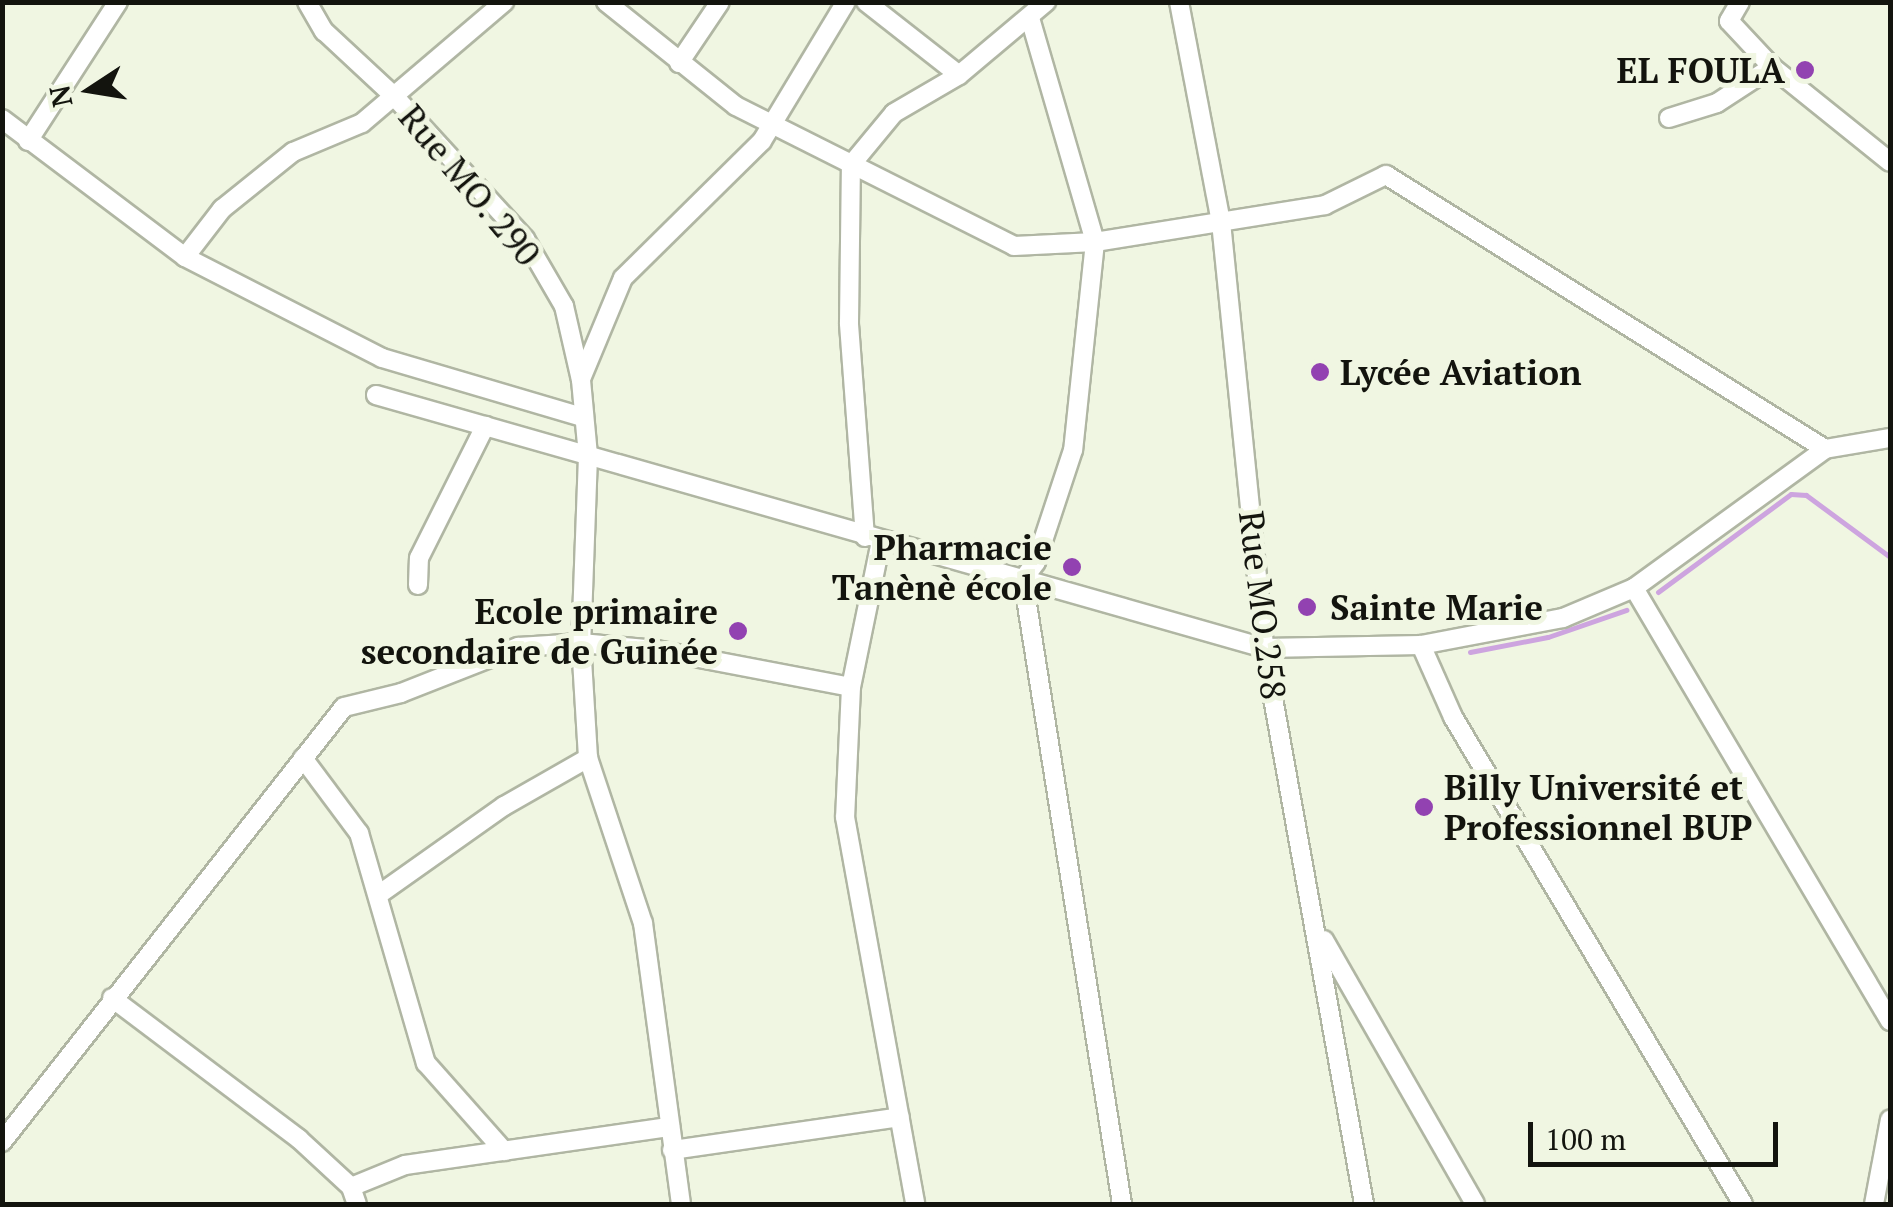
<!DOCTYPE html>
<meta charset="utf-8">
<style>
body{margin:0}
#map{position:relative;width:1893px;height:1207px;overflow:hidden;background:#f0f6e2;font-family:"PT Serif",serif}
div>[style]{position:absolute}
.stream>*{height:5px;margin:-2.5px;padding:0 2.5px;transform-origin:2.5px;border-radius:2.5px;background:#cda4df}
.roads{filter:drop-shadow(2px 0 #b0b6a3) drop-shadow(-2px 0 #b0b6a3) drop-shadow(0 2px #b0b6a3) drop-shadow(0 -2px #b0b6a3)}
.street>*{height:18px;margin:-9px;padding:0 9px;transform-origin:9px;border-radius:9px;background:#fff}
.dots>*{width:28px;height:28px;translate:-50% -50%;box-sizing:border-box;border:5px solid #f0f6e2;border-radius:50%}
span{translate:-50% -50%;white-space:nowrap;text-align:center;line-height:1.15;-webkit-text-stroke:10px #f0f6e2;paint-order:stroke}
.poi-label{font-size:35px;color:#13140e;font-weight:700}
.right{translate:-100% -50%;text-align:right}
.left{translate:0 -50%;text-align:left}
.street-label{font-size:35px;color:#13140e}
.frame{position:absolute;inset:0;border:5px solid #13140e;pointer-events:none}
.north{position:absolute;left:40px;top:40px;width:100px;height:100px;-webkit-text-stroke:8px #f0f6e2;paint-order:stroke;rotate:258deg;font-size:28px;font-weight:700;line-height:40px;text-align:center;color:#13140e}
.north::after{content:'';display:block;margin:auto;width:35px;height:45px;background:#13140e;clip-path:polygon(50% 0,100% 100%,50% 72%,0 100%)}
.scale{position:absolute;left:1528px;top:1122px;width:250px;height:45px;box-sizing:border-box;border:5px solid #13140e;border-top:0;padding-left:12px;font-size:30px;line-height:35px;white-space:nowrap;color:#13140e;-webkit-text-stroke:8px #f0f6e2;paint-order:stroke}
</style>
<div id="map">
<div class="stream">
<i style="left:1658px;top:592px;width:165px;rotate:-36.4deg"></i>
<i style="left:1791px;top:494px;width:15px;rotate:4deg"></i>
<i style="left:1806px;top:495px;width:104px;rotate:36.4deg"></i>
<i style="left:1470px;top:652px;width:79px;rotate:-10.9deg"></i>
<i style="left:1548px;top:637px;width:83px;rotate:-19.1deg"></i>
</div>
<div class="roads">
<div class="street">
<i style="left:307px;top:2px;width:34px;rotate:60deg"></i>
<i style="left:324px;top:31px;width:96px;rotate:42.9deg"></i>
<i style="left:394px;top:96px;width:194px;rotate:47.5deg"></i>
<i style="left:525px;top:239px;width:78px;rotate:59.8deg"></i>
<i style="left:564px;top:306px;width:76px;rotate:77.1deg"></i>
<i style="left:581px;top:380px;width:76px;rotate:84.7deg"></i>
<i style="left:588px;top:456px;width:187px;rotate:92.1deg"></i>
<i style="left:581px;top:643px;width:115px;rotate:86.5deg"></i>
<i style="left:588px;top:758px;width:174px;rotate:71.6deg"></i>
<i style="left:643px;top:923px;width:284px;rotate:82.3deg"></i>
<i style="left:606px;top:2px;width:166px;rotate:38.7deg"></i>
<i style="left:736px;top:106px;width:311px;rotate:26.7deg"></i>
<i style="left:1014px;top:246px;width:81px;rotate:-2.8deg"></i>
<i style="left:1095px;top:242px;width:233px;rotate:-9.1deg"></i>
<i style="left:1325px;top:205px;width:68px;rotate:-26.2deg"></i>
<i style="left:1386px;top:175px;width:517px;rotate:31.97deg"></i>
<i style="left:866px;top:2px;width:118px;rotate:38.1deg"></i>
<i style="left:1179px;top:2px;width:224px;rotate:79.2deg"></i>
<i style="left:1221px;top:222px;width:428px;rotate:84.2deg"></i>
<i style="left:1264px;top:648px;width:565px;rotate:79.8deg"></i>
<i style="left:1740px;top:2px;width:22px;rotate:120deg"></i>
<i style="left:1729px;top:21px;width:63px;rotate:46.9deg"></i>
<i style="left:1772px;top:67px;width:151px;rotate:38.8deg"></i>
<i style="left:1030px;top:18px;width:233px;rotate:73.8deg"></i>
<i style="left:1095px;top:242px;width:209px;rotate:96deg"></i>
<i style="left:1073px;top:450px;width:118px;rotate:108.3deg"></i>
<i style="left:1036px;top:562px;width:21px;rotate:127deg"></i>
<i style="left:1023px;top:579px;width:633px;rotate:81deg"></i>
<i style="left:679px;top:63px;width:73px;rotate:-56.1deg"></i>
<i style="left:1669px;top:118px;width:50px;rotate:-17.4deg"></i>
<i style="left:1717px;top:103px;width:66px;rotate:-33.2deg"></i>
<i style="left:2px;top:119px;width:229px;rotate:37deg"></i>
<i style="left:185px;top:257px;width:221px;rotate:27.1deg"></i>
<i style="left:382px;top:358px;width:209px;rotate:16.4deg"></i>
<i style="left:28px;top:141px;width:166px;rotate:-57.1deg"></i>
<i style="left:185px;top:257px;width:61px;rotate:-52.4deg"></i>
<i style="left:222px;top:209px;width:91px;rotate:-38.8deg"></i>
<i style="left:293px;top:152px;width:75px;rotate:-22.8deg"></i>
<i style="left:362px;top:123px;width:187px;rotate:-40.4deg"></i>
<i style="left:581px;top:379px;width:109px;rotate:-67.4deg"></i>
<i style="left:623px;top:278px;width:195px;rotate:-44.6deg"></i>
<i style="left:762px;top:141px;width:162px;rotate:-58.9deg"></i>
<i style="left:376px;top:395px;width:923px;rotate:15.9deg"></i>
<i style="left:1264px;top:648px;width:157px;rotate:-1.1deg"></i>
<i style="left:1421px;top:645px;width:145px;rotate:-10.8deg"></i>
<i style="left:1563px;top:618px;width:77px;rotate:-22.9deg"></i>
<i style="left:1634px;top:588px;width:236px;rotate:-36deg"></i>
<i style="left:1825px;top:449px;width:66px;rotate:-9.6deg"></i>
<i style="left:865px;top:537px;width:215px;rotate:-94.3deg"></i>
<i style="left:849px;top:323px;width:158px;rotate:-89.3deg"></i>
<i style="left:851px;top:165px;width:67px;rotate:-50.4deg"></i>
<i style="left:894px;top:113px;width:75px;rotate:-30.3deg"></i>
<i style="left:959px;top:75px;width:114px;rotate:-40deg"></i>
<i style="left:881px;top:541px;width:149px;rotate:101.6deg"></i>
<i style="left:851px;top:687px;width:130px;rotate:92.6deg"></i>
<i style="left:845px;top:817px;width:393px;rotate:79.7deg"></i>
<i style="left:418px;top:585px;width:27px;rotate:-88deg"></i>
<i style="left:419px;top:558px;width:148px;rotate:-63.4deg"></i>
<i style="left:1634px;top:588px;width:503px;rotate:59.41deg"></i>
<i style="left:1421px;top:645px;width:79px;rotate:66deg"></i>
<i style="left:1453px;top:717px;width:567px;rotate:59.23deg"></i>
<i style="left:303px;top:758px;width:94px;rotate:53.3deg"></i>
<i style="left:359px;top:833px;width:240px;rotate:73.8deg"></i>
<i style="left:426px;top:1063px;width:118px;rotate:48.4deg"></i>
<i style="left:381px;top:893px;width:151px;rotate:-35.3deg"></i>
<i style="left:504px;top:806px;width:97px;rotate:-29.7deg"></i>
<i style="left:1324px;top:940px;width:304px;rotate:60.2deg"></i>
<i style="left:112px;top:998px;width:234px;rotate:37deg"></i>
<i style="left:299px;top:1139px;width:71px;rotate:42.7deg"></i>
<i style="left:351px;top:1187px;width:18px;rotate:71deg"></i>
<i style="left:2px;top:1142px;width:553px;rotate:-51.83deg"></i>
<i style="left:344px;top:707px;width:59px;rotate:-13.8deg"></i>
<i style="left:401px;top:693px;width:126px;rotate:-21.5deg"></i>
<i style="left:518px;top:647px;width:63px;rotate:-3.6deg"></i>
<i style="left:581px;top:643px;width:76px;rotate:5.3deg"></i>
<i style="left:657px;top:650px;width:197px;rotate:10.8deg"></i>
<i style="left:672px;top:1150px;width:230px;rotate:-8.2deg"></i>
<i style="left:351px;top:1187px;width:58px;rotate:-22.2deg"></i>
<i style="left:405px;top:1165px;width:268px;rotate:-8.2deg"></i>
<i style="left:1874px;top:1204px;width:86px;rotate:-79.3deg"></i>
</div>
</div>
<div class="dots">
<i style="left:1805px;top:70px;background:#9242b1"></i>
<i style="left:1320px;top:372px;background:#9242b1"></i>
<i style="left:1072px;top:567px;background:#9242b1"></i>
<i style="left:1307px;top:607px;background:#9242b1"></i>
<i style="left:738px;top:631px;background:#9242b1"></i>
<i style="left:1424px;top:807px;background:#9242b1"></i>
</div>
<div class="poi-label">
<span class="right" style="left:1785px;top:70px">EL FOULA</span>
<span class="left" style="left:1340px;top:372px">Lycée Aviation</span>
<span class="right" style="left:1052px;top:567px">Pharmacie<br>Tanènè école</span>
<span class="left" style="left:1330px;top:607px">Sainte Marie</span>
<span class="right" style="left:718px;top:631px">Ecole primaire<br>secondaire de Guinée</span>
<span class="left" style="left:1444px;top:807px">Billy Université et<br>Professionnel BUP</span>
</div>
<div class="street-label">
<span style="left:470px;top:185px;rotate:50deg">Rue MO. 290</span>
<span style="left:1263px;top:605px;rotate:83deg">Rue MO.258</span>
</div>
<div class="frame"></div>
<div class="north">N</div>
<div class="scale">100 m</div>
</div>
